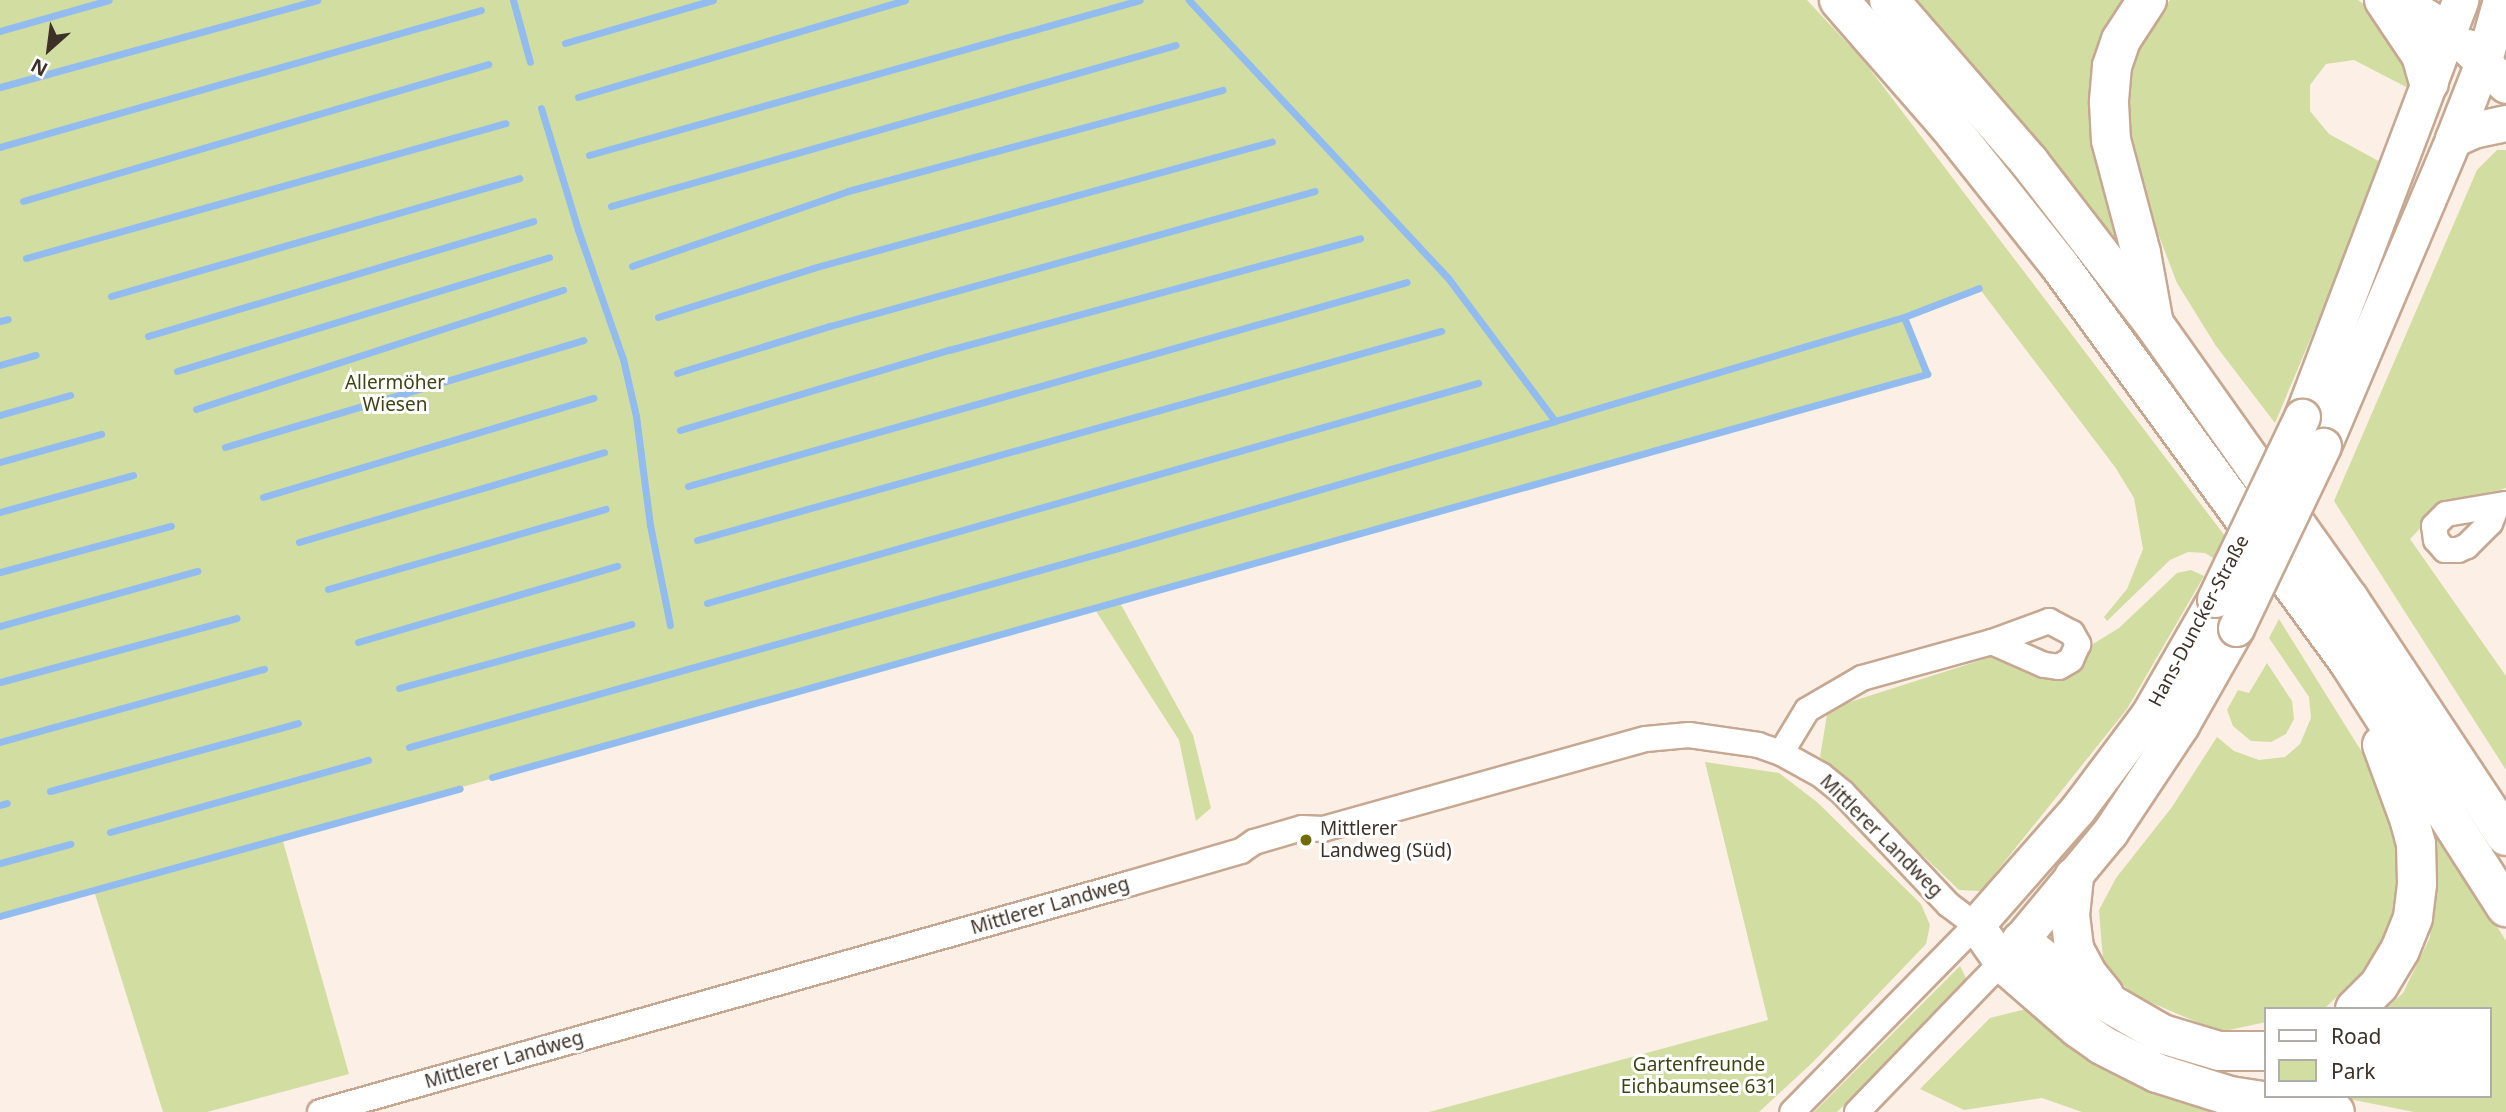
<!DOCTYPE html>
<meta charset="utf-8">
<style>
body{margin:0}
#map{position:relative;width:2506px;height:1112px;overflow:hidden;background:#fcefe6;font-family:"Noto Sans",sans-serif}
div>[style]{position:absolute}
.green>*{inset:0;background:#d2dda1}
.stream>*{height:7px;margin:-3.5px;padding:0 3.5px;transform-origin:3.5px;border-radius:3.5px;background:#92bbef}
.roads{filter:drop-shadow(2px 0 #c6a892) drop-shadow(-2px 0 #c6a892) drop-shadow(0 2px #c6a892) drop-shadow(0 -2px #c6a892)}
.street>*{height:24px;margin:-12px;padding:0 12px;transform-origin:12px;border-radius:12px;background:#fff}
.secondary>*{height:35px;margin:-17.5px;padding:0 17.5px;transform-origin:17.5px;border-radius:17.5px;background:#fff}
.highway>*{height:38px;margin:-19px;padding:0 19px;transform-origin:19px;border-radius:19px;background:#fff}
.bridges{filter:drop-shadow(2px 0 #c6a892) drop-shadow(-2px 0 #c6a892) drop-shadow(0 2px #c6a892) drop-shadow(0 -2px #c6a892)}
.secondary-bridge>*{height:35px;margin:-17.5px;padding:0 17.5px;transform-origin:17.5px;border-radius:17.5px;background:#fff}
.dots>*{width:19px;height:19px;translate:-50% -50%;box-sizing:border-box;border:4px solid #fff;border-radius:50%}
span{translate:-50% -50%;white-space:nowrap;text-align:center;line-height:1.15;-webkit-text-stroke:6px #fff;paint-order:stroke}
.park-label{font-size:19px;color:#3e4414}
.street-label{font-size:19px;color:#3d3128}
.poi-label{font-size:19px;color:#3d3128}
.left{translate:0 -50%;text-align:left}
.legend{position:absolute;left:2264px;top:1007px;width:228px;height:91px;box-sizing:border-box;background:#fff;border:2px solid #b1ada9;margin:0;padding:9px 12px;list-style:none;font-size:21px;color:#3d3128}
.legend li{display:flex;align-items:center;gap:14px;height:35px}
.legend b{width:35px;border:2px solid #b1ada9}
.north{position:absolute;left:14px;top:14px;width:70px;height:70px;-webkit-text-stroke:5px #fff;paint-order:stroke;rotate:208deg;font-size:19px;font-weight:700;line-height:28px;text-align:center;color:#3d3128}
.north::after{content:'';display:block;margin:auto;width:24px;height:32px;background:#3d3128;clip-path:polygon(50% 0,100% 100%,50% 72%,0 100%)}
</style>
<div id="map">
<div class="green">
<i style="clip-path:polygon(0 0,1807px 0,1863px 60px,2225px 536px,2213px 558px,2205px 553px,2188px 552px,2170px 560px,2107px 621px,2104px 617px,2127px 589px,2143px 549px,2134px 498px,2115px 467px,1979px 288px,1904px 317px,1927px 374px,1119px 601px,1193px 735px,1211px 808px,1196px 821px,1179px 740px,1094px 608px,282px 838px,349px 1074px,207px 1112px,163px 1112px,94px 891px,0 916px)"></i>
<i style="clip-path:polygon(1914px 0,2132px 0,2105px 51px,2127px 252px)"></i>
<i style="clip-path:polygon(2170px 0,2358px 0,2402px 29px,2412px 90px,2354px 60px,2326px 64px,2310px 85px,2310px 111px,2329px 134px,2384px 164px,2275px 423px,2216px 346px,2177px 283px,2136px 176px,2125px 83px,2136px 39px)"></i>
<i style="clip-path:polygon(2497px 150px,2506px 150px,2506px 488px,2439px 509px,2410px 539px,2506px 676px,2506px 770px,2334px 501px,2477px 170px)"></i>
<i style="clip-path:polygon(2191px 570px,2204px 576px,2127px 709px,1981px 891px,1959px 890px,1820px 757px,1828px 709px,1994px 656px,2041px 678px,2075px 668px,2088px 647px,2119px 628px,2177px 573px)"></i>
<i style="clip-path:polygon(2279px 619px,2388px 794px,2401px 872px,2389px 932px,2360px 974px,2324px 1009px,2266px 1009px,2266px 1022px,2220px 1032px,2131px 994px,2103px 960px,2099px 910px,2116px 878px,2172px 807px,2217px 737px,2234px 751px,2259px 760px,2285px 757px,2300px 744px,2311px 718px,2309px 697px,2269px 638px)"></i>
<i style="clip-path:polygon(2267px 663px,2292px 701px,2294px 719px,2286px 734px,2271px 742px,2251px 741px,2233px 726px,2227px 710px,2238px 690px,2249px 693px)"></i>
<i style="clip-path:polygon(1705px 762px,1779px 773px,1817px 802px,1921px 904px,1930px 925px,1926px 944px,1813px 1062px,1759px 1112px,1429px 1112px,1768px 1020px)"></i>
<i style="clip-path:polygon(2430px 818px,2506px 941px,2506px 1112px,2414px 1112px,2334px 1096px,2490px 1096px,2490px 1009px,2386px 1009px,2403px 993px,2430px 937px,2435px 878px)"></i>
<i style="clip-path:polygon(1960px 966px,1967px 980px,1873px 1077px,1837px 1112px,1814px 1112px)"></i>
<i style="clip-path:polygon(2026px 1009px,2127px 1076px,2234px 1112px,2082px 1112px,2042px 1098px,1964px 1110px,1920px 1089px,1990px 1018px)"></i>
</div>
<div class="stream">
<i style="left:513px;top:0;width:64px;rotate:74.7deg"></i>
<i style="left:0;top:31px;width:113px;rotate:-15.9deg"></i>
<i style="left:565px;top:43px;width:154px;rotate:-16.2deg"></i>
<i style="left:0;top:87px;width:329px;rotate:-15.3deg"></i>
<i style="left:578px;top:97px;width:341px;rotate:-16.5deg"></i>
<i style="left:541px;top:108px;width:127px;rotate:73.1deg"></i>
<i style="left:578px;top:230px;width:137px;rotate:70.8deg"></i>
<i style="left:623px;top:359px;width:58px;rotate:77.2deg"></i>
<i style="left:636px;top:416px;width:110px;rotate:82.7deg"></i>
<i style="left:650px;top:525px;width:102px;rotate:78.7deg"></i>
<i style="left:0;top:147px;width:500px;rotate:-15.9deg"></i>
<i style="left:589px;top:155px;width:572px;rotate:-15.71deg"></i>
<i style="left:23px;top:201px;width:485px;rotate:-16.4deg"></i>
<i style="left:611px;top:206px;width:587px;rotate:-15.91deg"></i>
<i style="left:26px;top:258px;width:498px;rotate:-15.7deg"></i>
<i style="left:632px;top:266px;width:229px;rotate:-19.1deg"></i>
<i style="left:848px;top:191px;width:388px;rotate:-15.1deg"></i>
<i style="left:111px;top:296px;width:425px;rotate:-16.1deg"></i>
<i style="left:658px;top:317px;width:163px;rotate:-17.5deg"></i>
<i style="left:813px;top:268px;width:476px;rotate:-15.4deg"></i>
<i style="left:0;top:321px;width:8px;rotate:-14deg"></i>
<i style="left:148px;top:336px;width:402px;rotate:-16.6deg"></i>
<i style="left:0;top:365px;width:37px;rotate:-16deg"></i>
<i style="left:177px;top:371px;width:389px;rotate:-17deg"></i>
<i style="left:677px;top:373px;width:160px;rotate:-17.1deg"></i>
<i style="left:830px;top:326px;width:503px;rotate:-15.55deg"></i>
<i style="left:196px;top:409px;width:386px;rotate:-18deg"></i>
<i style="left:0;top:415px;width:73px;rotate:-15.9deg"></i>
<i style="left:1555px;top:421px;width:364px;rotate:-16.6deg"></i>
<i style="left:680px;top:430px;width:281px;rotate:-16.6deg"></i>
<i style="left:949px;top:350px;width:426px;rotate:-15.2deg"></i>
<i style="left:225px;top:447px;width:374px;rotate:-16.6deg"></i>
<i style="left:0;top:462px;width:105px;rotate:-15.5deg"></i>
<i style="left:688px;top:486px;width:747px;rotate:-15.84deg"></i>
<i style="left:263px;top:497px;width:345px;rotate:-16.7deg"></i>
<i style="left:0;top:512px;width:138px;rotate:-15.5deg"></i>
<i style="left:697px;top:540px;width:773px;rotate:-15.69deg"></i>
<i style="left:299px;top:542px;width:318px;rotate:-16.4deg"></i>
<i style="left:0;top:572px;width:177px;rotate:-15.1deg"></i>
<i style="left:328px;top:589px;width:289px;rotate:-16.1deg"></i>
<i style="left:707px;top:603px;width:802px;rotate:-15.93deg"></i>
<i style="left:0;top:626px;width:205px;rotate:-15.6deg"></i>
<i style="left:358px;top:642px;width:270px;rotate:-16.4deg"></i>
<i style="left:0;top:682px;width:245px;rotate:-15.1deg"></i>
<i style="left:399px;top:688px;width:241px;rotate:-15.4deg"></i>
<i style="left:0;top:742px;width:274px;rotate:-15.5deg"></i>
<i style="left:409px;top:747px;width:741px;rotate:-15.67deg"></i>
<i style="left:1122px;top:547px;width:451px;rotate:-16.2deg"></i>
<i style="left:1555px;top:421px;width:179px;rotate:-126.8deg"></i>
<i style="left:1448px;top:278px;width:380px;rotate:-133deg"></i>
<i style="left:492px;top:777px;width:1491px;rotate:-15.69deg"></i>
<i style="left:1927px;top:374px;width:61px;rotate:-112deg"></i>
<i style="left:1904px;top:317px;width:80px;rotate:-21.1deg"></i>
<i style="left:50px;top:791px;width:257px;rotate:-15.3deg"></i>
<i style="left:0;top:805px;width:7px;rotate:-16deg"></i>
<i style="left:110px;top:832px;width:268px;rotate:-15.6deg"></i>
<i style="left:0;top:863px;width:73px;rotate:-15.2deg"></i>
<i style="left:0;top:916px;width:477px;rotate:-15.5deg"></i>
</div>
<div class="roads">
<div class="street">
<i style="left:2497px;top:506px;width:18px;rotate:112deg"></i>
<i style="left:2490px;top:523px;width:33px;rotate:135deg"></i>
<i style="left:2467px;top:546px;width:10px;rotate:156deg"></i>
<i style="left:2458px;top:550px;width:13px;rotate:180deg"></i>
<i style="left:2445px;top:550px;width:13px;rotate:-132deg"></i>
<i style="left:2436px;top:540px;width:14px;rotate:-98deg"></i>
<i style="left:2434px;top:526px;width:17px;rotate:-45deg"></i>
<i style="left:2446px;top:514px;width:61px;rotate:-9.5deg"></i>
<i style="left:1781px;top:753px;width:50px;rotate:-58.8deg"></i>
<i style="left:1807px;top:710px;width:64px;rotate:-30.2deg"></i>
<i style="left:1862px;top:678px;width:135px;rotate:-15.5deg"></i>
<i style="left:1992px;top:642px;width:61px;rotate:-20.2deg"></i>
<i style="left:2049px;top:621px;width:26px;rotate:28deg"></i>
<i style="left:2072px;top:633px;width:13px;rotate:61deg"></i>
<i style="left:2078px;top:644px;width:17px;rotate:114deg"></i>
<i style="left:2071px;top:660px;width:14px;rotate:150deg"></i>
<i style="left:2059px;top:667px;width:15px;rotate:-172deg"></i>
<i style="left:2044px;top:665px;width:57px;rotate:-156.1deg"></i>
<i style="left:320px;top:1112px;width:840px;rotate:-15.76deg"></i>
<i style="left:1128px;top:884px;width:118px;rotate:-16.3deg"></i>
<i style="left:1241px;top:851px;width:16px;rotate:-35deg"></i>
<i style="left:1254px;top:842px;width:50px;rotate:-16.3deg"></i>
<i style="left:1302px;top:828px;width:21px;rotate:3deg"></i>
<i style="left:1323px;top:829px;width:335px;rotate:-15.6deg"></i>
<i style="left:1646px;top:739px;width:43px;rotate:-5.3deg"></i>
<i style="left:1689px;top:735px;width:70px;rotate:8.2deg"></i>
<i style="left:1758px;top:745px;width:24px;rotate:19deg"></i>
<i style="left:1781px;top:753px;width:46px;rotate:28.8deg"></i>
<i style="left:1821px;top:775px;width:28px;rotate:39deg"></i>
<i style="left:1843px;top:793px;width:154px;rotate:46.6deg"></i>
<i style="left:1949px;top:905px;width:34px;rotate:37deg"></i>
<i style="left:1976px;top:925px;width:262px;rotate:134.5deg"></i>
<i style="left:1857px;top:1112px;width:209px;rotate:-46deg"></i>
</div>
<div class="secondary">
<i style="left:2467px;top:47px;width:54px;rotate:44.3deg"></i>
<i style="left:2453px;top:139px;width:22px;rotate:-24deg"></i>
<i style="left:2473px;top:130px;width:34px;rotate:-12deg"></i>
<i style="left:2302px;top:417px;width:446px;rotate:-69.2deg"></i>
<i style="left:2323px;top:446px;width:333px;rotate:-67deg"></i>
<i style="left:2453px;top:139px;width:85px;rotate:-68.6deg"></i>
<i style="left:2484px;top:60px;width:62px;rotate:-74.2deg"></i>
<i style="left:1976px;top:925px;width:45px;rotate:54.9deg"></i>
<i style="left:2002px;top:962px;width:169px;rotate:-50.3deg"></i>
<i style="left:2110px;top:832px;width:128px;rotate:-56.4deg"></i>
<i style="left:2181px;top:725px;width:112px;rotate:-60.4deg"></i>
<i style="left:1976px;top:925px;width:153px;rotate:-48.7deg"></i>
<i style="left:2077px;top:810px;width:120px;rotate:-53.1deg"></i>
<i style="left:2149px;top:714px;width:133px;rotate:-60.1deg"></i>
</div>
<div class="highway">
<i style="left:1839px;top:0;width:166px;rotate:48.9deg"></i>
<i style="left:1948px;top:125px;width:180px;rotate:51.5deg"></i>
<i style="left:2060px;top:266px;width:492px;rotate:53.9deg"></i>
<i style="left:2350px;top:664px;width:289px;rotate:57.3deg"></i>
<i style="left:1889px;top:0;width:216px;rotate:49.1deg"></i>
<i style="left:2030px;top:163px;width:203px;rotate:52.4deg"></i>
<i style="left:2154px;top:324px;width:337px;rotate:54.7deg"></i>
<i style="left:2349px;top:599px;width:284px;rotate:56.5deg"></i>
<i style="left:2147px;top:0;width:48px;rotate:123deg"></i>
<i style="left:2121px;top:40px;width:28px;rotate:109deg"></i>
<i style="left:2112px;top:66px;width:37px;rotate:95deg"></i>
<i style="left:2109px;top:103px;width:37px;rotate:87deg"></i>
<i style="left:2111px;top:140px;width:117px;rotate:75.1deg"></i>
<i style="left:2141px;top:253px;width:67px;rotate:79.7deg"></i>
<i style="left:2384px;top:0;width:66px;rotate:56.1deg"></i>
<i style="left:2421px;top:55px;width:29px;rotate:74deg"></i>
<i style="left:2395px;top:0;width:62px;rotate:31.1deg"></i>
<i style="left:2074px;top:877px;width:38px;rotate:96deg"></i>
<i style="left:2070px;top:915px;width:34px;rotate:83deg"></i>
<i style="left:2074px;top:949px;width:30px;rotate:62deg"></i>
<i style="left:2088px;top:975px;width:26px;rotate:51deg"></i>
<i style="left:2021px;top:941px;width:65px;rotate:38.8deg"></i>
<i style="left:2072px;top:982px;width:104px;rotate:30deg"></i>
<i style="left:2162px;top:1034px;width:59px;rotate:16.6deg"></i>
<i style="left:2219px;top:1051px;width:47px"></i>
<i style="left:2002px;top:962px;width:101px;rotate:41deg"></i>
<i style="left:2078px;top:1028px;width:29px;rotate:35deg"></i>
<i style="left:2102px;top:1045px;width:62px;rotate:27deg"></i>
<i style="left:2157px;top:1073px;width:77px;rotate:17.5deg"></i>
<i style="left:2230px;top:1096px;width:106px;rotate:8.7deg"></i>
<i style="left:2355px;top:1009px;width:34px;rotate:-45deg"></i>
<i style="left:2379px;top:985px;width:41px;rotate:-59deg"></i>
<i style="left:2400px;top:950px;width:35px;rotate:-68deg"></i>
<i style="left:2413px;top:917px;width:33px;rotate:-83deg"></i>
<i style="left:2417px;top:884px;width:40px;rotate:-91.4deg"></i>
<i style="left:2416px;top:844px;width:24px;rotate:-105deg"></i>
<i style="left:2410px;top:821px;width:81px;rotate:-110.2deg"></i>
</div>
</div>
<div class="bridges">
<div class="secondary-bridge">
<i style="left:2215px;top:599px;width:202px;rotate:-64.5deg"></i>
<i style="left:2236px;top:628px;width:202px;rotate:-64.5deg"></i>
</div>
</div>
<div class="dots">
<i style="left:1306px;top:840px;background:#706b06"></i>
</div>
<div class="park-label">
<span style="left:395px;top:394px">Allermöher<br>Wiesen</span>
<span style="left:1699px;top:1076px">Gartenfreunde<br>Eichbaumsee 631</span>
</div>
<div class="street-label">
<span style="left:2199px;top:621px;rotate:-62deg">Hans-Duncker-Straße</span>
<span style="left:1881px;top:836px;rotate:45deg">Mittlerer Landweg</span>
<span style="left:1050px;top:906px;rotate:-16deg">Mittlerer Landweg</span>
<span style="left:504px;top:1060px;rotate:-16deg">Mittlerer Landweg</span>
</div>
<div class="poi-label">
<span class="left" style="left:1320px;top:840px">Mittlerer<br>Landweg (Süd)</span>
</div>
<ul class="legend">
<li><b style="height:9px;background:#fff"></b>Road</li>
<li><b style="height:19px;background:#d2dda1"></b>Park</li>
</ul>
<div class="north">N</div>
</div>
